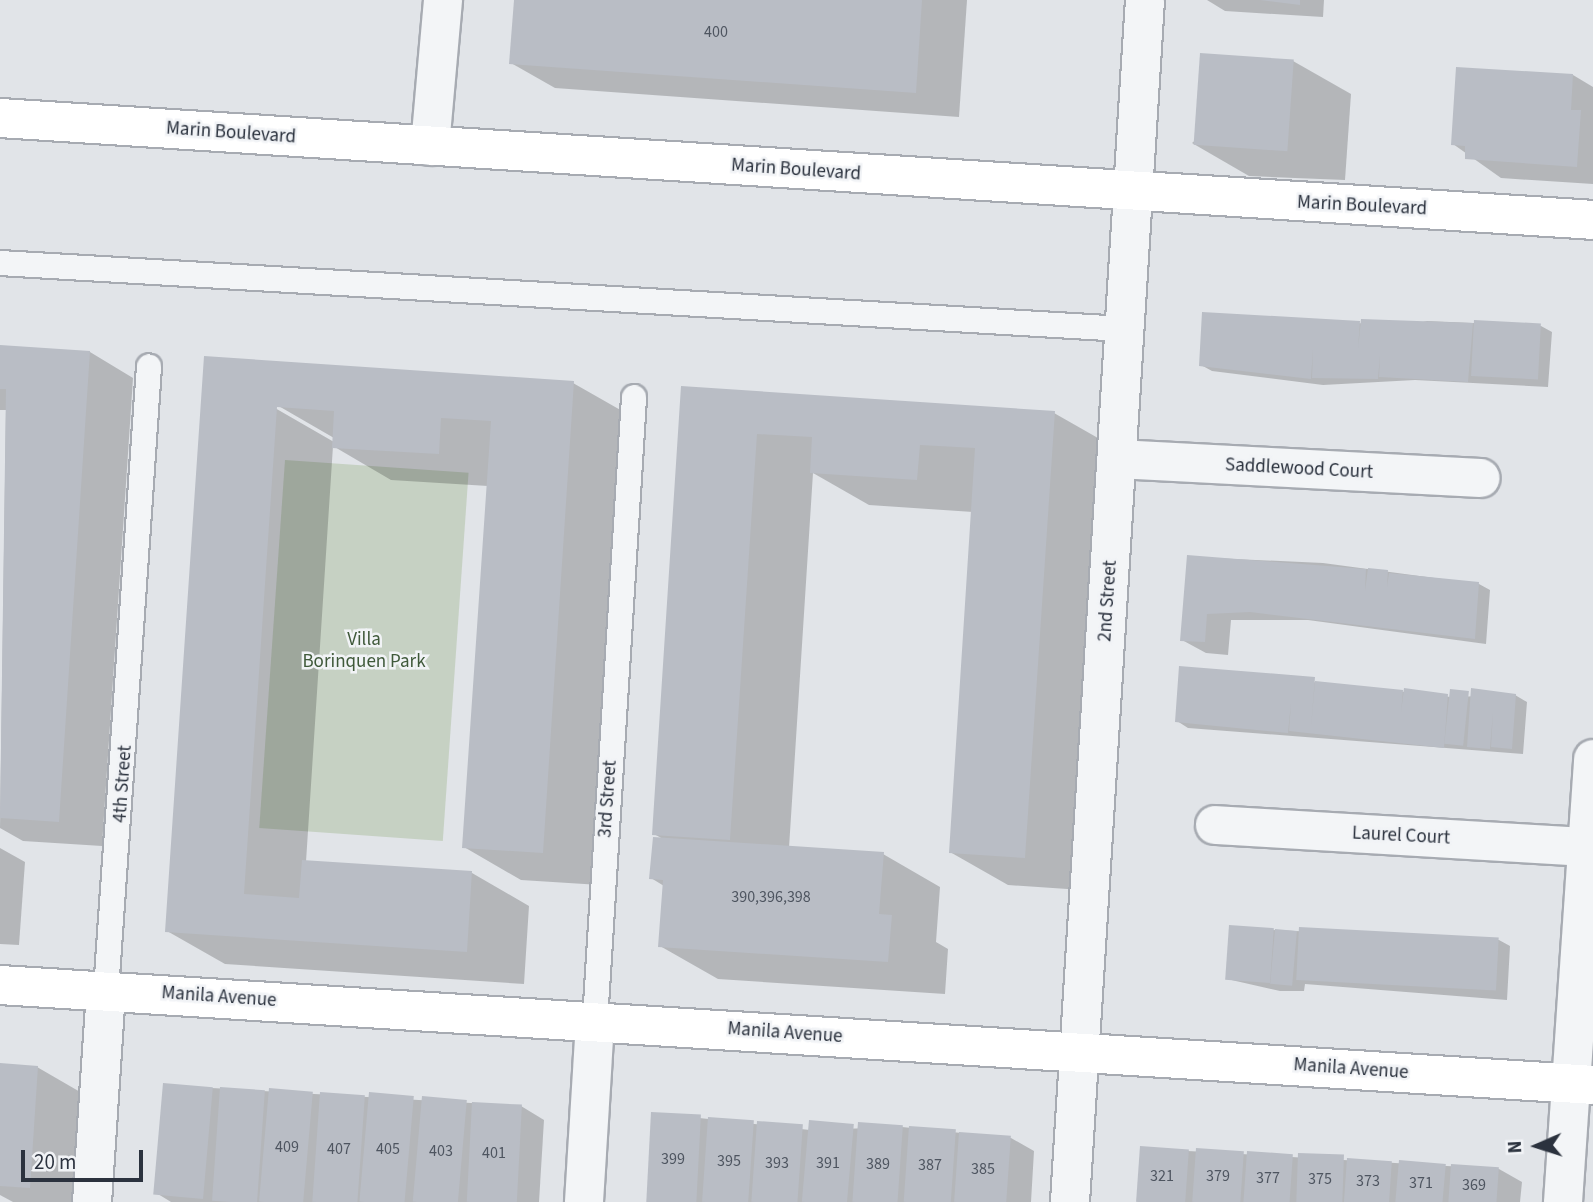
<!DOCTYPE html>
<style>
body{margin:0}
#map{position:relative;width:1593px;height:1202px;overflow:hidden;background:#e1e4e8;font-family:"Source Sans 3",sans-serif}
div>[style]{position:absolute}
.green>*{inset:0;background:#c6d1c3;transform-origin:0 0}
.shadow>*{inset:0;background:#0003}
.building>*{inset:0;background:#b9bdc5;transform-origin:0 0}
.roads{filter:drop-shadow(2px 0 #a7abb2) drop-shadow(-2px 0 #a7abb2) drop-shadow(0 2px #a7abb2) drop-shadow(0 -2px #a7abb2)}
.lane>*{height:24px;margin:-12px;padding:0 12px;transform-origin:12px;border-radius:12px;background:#f3f5f7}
.street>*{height:38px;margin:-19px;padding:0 19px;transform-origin:19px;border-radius:19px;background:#f3f5f7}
.secondary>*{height:38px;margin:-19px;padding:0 19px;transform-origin:19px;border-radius:19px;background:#fff}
span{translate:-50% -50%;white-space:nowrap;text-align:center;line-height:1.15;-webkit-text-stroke:5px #f1f3f6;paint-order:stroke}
.number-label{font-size:16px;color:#4e5560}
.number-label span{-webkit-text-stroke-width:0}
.street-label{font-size:19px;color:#2b323e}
.park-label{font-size:19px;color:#3f593a}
.north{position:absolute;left:1502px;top:1111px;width:70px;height:70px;-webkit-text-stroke:5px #f1f3f6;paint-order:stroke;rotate:267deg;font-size:19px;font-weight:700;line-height:28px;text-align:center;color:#2b323e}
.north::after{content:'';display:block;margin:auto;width:24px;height:32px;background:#2b323e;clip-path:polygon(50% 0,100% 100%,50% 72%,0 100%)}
.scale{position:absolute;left:21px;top:1150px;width:122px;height:32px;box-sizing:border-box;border:4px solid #2b323e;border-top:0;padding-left:9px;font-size:21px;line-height:24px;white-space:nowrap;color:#2b323e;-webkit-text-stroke:5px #f1f3f6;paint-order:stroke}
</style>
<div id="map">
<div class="green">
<i style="left:285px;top:460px;width:184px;height:369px;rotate:4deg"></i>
</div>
<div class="shadow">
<i style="clip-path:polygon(516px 0,967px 0,959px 117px,555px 88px,511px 63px)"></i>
<i style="clip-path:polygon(1207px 0,1324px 0,1323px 17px,1225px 11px)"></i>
<i style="clip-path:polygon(1293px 61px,1351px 94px,1345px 180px,1249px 176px,1192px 143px)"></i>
<i style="clip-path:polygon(1573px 75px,1593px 87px,1593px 184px,1501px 178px,1453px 144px)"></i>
<i style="clip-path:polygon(1204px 314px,1407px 326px,1427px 321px,1541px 326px,1552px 332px,1548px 387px,1415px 380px,1323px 385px,1212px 371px,1201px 365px)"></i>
<i style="clip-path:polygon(0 346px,90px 352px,133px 378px,102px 846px,23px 841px,0 828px,6px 410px,0 410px)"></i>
<i style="clip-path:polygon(evenodd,205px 358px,573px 383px,631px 416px,600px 885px,521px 880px,464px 847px,488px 486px,391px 480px,333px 446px,306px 862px,472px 873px,529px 906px,524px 984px,225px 964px,167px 931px,205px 358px,270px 401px,334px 438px,334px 442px,268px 404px,270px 401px)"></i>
<i style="clip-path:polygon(683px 388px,1054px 413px,1112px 446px,1082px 890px,1008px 885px,950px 852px,973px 512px,869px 505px,813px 473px,789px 848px,883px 854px,940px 887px,936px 942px,948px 949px,945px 994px,718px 979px,660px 946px,664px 886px,651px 878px,663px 839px,654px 834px)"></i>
<i style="clip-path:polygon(1212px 558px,1323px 563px,1479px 584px,1490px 590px,1486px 644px,1308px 620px,1231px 620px,1228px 655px,1206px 653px,1182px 640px)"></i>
<i style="clip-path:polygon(1181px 668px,1451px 697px,1515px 695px,1527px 702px,1523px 754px,1188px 728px,1177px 721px)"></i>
<i style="clip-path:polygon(0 848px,25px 862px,19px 945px,0 944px)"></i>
<i style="clip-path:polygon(1273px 930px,1499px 940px,1510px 946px,1507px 1000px,1305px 984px,1304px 991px,1280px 991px,1227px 979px)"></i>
<i style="clip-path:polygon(0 1065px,37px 1067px,94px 1100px,88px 1202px,13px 1202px,0 1195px)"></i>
<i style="clip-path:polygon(212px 1088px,521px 1106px,544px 1120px,539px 1202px,171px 1202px,158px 1194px)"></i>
<i style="clip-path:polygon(653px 1113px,810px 1130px,902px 1127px,1011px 1138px,1034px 1151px,1031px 1202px,647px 1202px)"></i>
<i style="clip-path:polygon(1188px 1151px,1499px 1169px,1522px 1182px,1520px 1202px,1138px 1202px)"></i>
</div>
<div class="building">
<i style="clip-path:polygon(514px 0,922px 0,916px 93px,509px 64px)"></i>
<i style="clip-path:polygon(1260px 0,1300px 0,1300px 5px)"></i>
<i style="left:1200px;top:53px;width:94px;height:92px;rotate:4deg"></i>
<i style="clip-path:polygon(1456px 67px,1573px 74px,1571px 110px,1581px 110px,1577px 167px,1465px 159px,1465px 146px,1451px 145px)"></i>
<i style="clip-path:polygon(1202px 312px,1360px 321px,1358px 349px,1361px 319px,1473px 323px,1468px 382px,1379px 377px,1380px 355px,1378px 379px,1312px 378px,1313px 349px,1311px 379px,1199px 366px)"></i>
<i style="left:1474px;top:320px;width:67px;height:56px;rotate:3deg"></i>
<i style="clip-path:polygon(0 345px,90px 351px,59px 822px,0 818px,6px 389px,0 389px)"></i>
<i style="clip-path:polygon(204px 356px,574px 381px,543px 853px,462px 848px,491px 421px,441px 418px,439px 454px,332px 448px,334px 411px,277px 407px,244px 894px,299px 898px,302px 860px,472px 871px,467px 952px,165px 932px)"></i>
<i style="clip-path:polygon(681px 386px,1055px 411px,1025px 858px,949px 853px,975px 448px,920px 445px,917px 480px,810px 473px,812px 437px,757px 434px,730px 840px,652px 835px)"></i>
<i style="clip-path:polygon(1187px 555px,1366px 569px,1365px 591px,1368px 568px,1388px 570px,1387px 587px,1389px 573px,1479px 582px,1475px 639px,1250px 612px,1207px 614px,1205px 642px,1180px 641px)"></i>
<i style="clip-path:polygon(1179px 666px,1315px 677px,1311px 728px,1315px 681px,1403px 690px,1401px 713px,1404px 688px,1448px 694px,1444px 748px,1289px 731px,1291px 703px,1288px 733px,1175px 722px)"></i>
<i style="clip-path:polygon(1471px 688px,1516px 694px,1512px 749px,1491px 747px,1493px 712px,1490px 749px,1467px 747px)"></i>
<i style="left:1450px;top:689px;width:19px;height:55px;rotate:6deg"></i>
<i style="clip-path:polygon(653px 837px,884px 852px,879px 914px,892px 915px,888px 962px,658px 947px,663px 880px,649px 879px)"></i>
<i style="left:1229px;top:925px;width:45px;height:55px;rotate:4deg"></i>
<i style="left:1299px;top:927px;width:200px;height:53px;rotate:3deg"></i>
<i style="left:1275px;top:929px;width:22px;height:55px;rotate:5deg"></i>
<i style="clip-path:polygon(0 1063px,38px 1066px,30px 1188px,0 1186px)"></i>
<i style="left:163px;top:1083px;width:50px;height:112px;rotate:5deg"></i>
<i style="left:220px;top:1087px;width:45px;height:114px;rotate:4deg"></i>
<i style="left:269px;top:1088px;width:44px;height:114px;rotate:5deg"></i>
<i style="left:320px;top:1092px;width:45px;height:110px;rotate:4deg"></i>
<i style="left:369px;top:1092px;width:45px;height:110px;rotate:5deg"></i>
<i style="left:422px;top:1096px;width:45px;height:106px;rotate:5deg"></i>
<i style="left:472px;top:1102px;width:50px;height:100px;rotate:3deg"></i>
<i style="left:651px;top:1112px;width:50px;height:90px;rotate:3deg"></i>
<i style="left:708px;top:1117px;width:46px;height:85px;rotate:4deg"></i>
<i style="left:809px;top:1120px;width:45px;height:82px;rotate:5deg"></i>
<i style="left:757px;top:1121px;width:46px;height:81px;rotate:4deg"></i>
<i style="left:858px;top:1122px;width:45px;height:80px;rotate:4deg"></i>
<i style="left:909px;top:1126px;width:47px;height:76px;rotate:4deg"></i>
<i style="left:959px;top:1132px;width:52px;height:70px;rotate:4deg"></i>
<i style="left:1140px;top:1146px;width:49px;height:56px;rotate:4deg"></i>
<i style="left:1196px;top:1148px;width:48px;height:54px;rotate:4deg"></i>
<i style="left:1247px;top:1151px;width:46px;height:51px;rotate:4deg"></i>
<i style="left:1298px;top:1153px;width:46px;height:49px;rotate:2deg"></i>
<i style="left:1347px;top:1158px;width:45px;height:44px;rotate:4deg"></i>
<i style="left:1399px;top:1160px;width:47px;height:42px;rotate:5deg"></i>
<i style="left:1451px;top:1164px;width:48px;height:38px;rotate:4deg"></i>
</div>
<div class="roads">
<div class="lane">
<i style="left:0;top:263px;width:1127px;rotate:3.36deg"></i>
<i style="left:106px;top:991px;width:626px;rotate:-86.06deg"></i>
<i style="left:595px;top:1021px;width:625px;rotate:-86.42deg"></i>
</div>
<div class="street">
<i style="left:430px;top:146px;width:147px;rotate:-84.9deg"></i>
<i style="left:1117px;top:459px;width:364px;rotate:3deg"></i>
<i style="left:1215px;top:825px;width:373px;rotate:3.4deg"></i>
<i style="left:92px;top:1202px;width:211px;rotate:-86.2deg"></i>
<i style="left:584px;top:1202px;width:181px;rotate:-86.5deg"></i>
<i style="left:1070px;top:1202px;width:1204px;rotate:-86.43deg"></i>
<i style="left:1563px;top:1202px;width:444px;rotate:-86.1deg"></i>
</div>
<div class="secondary">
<i style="left:0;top:118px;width:1596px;rotate:3.66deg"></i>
<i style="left:0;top:985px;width:1596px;rotate:3.59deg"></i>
</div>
</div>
<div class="number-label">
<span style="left:716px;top:32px">400</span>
<span style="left:771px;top:897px">390,396,398</span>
<span style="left:287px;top:1147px">409</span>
<span style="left:339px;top:1149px">407</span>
<span style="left:388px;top:1149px">405</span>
<span style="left:441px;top:1151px">403</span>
<span style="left:494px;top:1153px">401</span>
<span style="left:673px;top:1159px">399</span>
<span style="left:729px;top:1161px">395</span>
<span style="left:777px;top:1163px">393</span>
<span style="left:828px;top:1163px">391</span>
<span style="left:878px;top:1164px">389</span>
<span style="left:930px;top:1165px">387</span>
<span style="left:983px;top:1169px">385</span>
<span style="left:1162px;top:1176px">321</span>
<span style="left:1218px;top:1176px">379</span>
<span style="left:1268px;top:1178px">377</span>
<span style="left:1320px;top:1179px">375</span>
<span style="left:1368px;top:1181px">373</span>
<span style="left:1421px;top:1183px">371</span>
<span style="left:1474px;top:1185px">369</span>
</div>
<div class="street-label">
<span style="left:231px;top:133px;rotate:4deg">Marin Boulevard</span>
<span style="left:796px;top:170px;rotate:4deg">Marin Boulevard</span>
<span style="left:1362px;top:206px;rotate:3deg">Marin Boulevard</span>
<span style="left:1299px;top:469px;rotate:3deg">Saddlewood Court</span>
<span style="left:1108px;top:601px;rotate:-86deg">2nd Street</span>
<span style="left:123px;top:784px;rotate:-86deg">4th Street</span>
<span style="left:608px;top:799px;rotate:-86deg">3rd Street</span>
<span style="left:1401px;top:836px;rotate:3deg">Laurel Court</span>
<span style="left:219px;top:997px;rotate:4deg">Manila Avenue</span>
<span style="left:785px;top:1033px;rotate:4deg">Manila Avenue</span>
<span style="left:1351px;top:1069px;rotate:4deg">Manila Avenue</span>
</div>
<div class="park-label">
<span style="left:364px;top:651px">Villa<br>Borinquen Park</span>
</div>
<div class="north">N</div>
<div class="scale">20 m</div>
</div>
